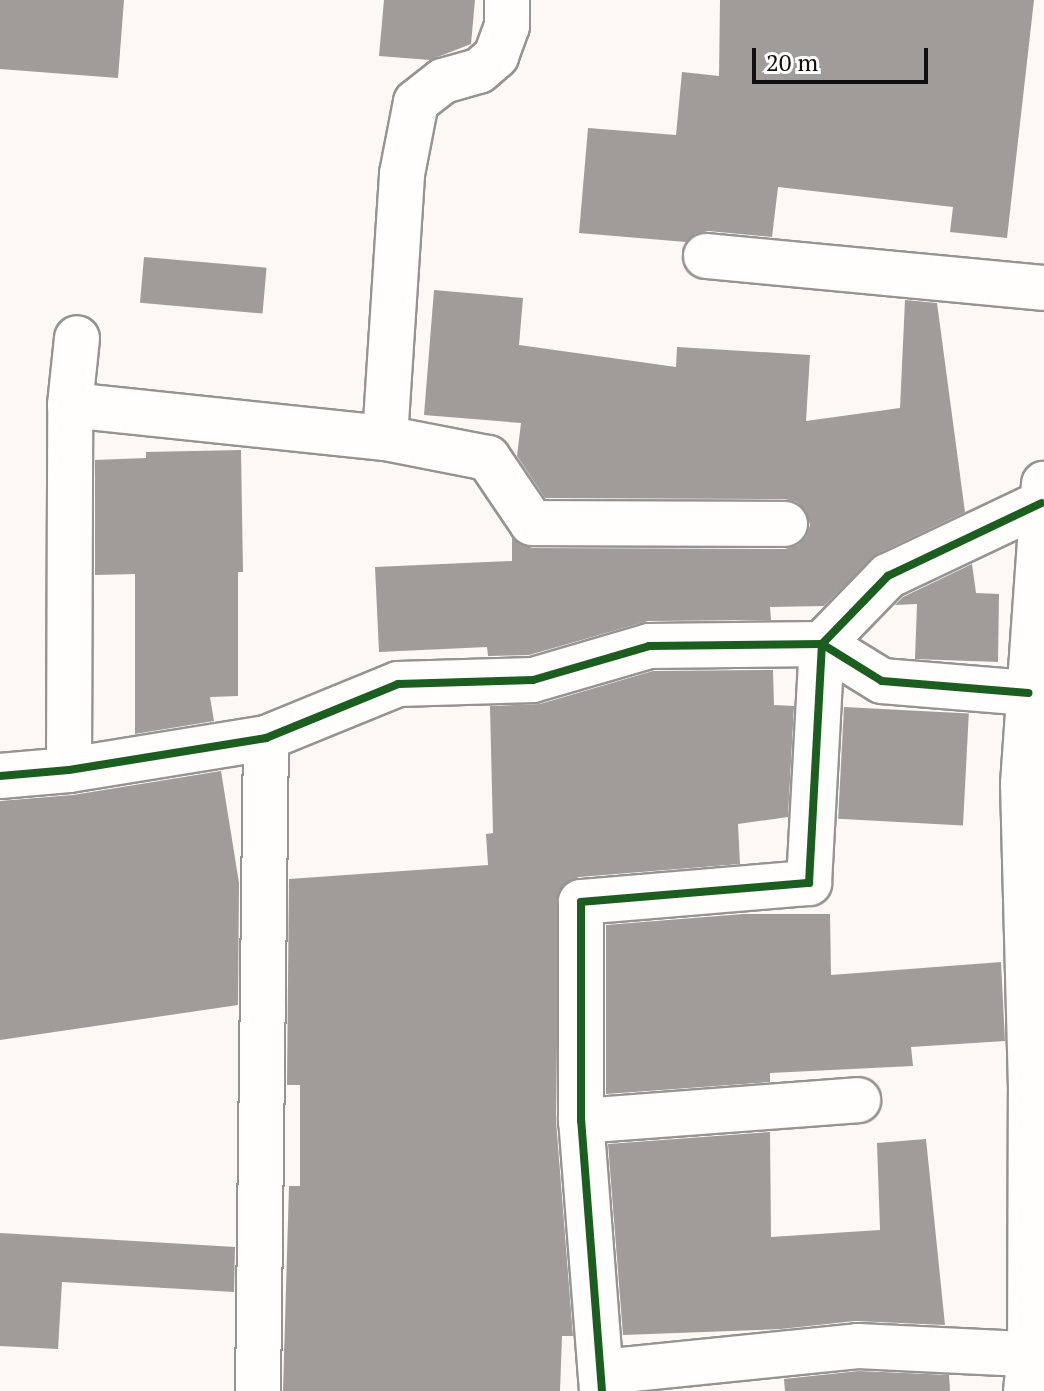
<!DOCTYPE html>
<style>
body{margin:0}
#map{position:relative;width:1044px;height:1391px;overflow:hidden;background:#fcf9f4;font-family:"PT Serif",serif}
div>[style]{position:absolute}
.building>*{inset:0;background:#9f9c99;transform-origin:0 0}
.roads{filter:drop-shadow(2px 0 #969492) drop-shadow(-2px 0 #969492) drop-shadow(0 2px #969492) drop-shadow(0 -2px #969492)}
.minor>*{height:44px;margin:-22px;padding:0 22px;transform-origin:22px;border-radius:22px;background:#fffefd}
.cycleway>*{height:8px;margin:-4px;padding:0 4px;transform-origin:4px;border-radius:4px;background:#1b5e20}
span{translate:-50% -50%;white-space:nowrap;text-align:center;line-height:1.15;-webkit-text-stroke:8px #fff;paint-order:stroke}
.scale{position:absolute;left:752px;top:48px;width:176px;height:36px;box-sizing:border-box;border:4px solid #0f0f0f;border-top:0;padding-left:10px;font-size:24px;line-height:28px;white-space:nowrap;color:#0f0f0f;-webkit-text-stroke:6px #fff;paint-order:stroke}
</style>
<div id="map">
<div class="building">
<i style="clip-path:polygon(0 0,124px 0,118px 78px,0 69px)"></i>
<i style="clip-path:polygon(384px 0,475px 0,471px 44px,430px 60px,379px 56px)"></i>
<i style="clip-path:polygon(720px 0,1034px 0,1007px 238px,950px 232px,953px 207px,778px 187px,772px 237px,708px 231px,695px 234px,686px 242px,579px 233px,588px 128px,676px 135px,682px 72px,719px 76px)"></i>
<i style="left:144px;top:257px;width:123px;height:46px;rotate:5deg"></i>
<i style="clip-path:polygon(434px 290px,523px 298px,519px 345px,676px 367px,677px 347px,810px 355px,806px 421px,900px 408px,905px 300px,937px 303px,965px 512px,877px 554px,824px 606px,770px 607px,771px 620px,648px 621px,529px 655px,488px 656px,487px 647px,379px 652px,375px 567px,512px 561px,512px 538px,532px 548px,785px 549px,798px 545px,806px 537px,810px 525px,806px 511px,797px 502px,785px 499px,545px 498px,517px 456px,521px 423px,424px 415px)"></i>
<i style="clip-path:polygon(241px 450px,243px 572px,238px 572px,238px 696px,210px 697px,214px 721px,135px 734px,135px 574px,95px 575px,95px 460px,146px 458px,146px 452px)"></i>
<i style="clip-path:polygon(972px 564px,976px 593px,999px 594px,998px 662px,915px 659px,917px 604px,895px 605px,903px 597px)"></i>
<i style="clip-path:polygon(773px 670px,774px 705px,794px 706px,788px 817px,738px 824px,740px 864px,579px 877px,567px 882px,559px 891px,556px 1121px,573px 1336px,562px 1336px,560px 1391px,283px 1391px,289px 1186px,300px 1186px,300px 1085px,287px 1085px,289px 879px,488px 865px,486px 834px,493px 833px,490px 706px,540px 704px,653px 671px)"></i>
<i style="left:844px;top:707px;width:125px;height:112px;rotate:3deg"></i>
<i style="clip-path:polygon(221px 771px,239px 883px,238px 1005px,0 1040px,0 801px,73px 795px)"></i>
<i style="clip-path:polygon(743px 914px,830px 914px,831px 975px,1001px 962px,1005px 1041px,911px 1047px,913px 1066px,770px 1073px,770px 1082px,606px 1094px,606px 925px)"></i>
<i style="clip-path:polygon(770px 1132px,771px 1237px,880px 1230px,877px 1143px,926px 1139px,945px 1325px,855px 1321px,781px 1329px,623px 1335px,608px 1144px)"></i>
<i style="clip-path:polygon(0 1233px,235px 1247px,234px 1292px,62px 1282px,58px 1349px,0 1346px)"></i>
<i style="clip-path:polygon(859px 1371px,949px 1375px,950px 1391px,785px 1391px,784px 1379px)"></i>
</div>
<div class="roads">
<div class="minor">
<i style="left:706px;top:256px;width:340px;rotate:5.4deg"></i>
<i style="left:70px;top:405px;width:317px;rotate:6deg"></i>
<i style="left:385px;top:438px;width:105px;rotate:11deg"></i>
<i style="left:488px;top:458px;width:78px;rotate:55.9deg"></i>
<i style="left:532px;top:523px;width:253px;rotate:0.2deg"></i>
<i style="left:385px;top:438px;width:265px;rotate:-86.3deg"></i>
<i style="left:402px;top:174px;width:73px;rotate:-79deg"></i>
<i style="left:416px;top:102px;width:34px;rotate:-38deg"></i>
<i style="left:443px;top:81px;width:37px;rotate:-16deg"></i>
<i style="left:479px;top:71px;width:23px;rotate:-41deg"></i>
<i style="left:496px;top:56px;width:32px;rotate:-70deg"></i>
<i style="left:507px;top:26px;width:26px;rotate:-90deg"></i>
<i style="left:69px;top:770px;width:365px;rotate:-89.8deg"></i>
<i style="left:70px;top:405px;width:67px;rotate:-84deg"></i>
<i style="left:0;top:776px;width:69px;rotate:-5deg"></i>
<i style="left:69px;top:770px;width:200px;rotate:-9.2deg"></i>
<i style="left:266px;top:738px;width:143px;rotate:-22.2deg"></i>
<i style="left:398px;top:684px;width:135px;rotate:-1.7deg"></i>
<i style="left:533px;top:680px;width:121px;rotate:-16.3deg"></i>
<i style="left:649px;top:646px;width:173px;rotate:-0.7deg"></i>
<i style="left:822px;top:644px;width:70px;rotate:31.7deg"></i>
<i style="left:882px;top:681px;width:147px;rotate:4.7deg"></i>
<i style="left:581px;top:1121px;width:278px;rotate:-4.3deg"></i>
<i style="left:603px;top:1372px;width:256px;rotate:-5.8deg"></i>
<i style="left:858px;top:1346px;width:186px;rotate:2.8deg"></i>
<i style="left:258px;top:1391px;width:653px;rotate:-89.3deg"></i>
<i style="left:602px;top:1391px;width:271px;rotate:-94.4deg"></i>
<i style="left:581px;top:1121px;width:219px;rotate:-90deg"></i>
<i style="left:581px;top:902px;width:229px;rotate:-4.8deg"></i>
<i style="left:809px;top:883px;width:239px;rotate:-86.9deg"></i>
<i style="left:822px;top:644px;width:95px;rotate:-45.9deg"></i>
<i style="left:888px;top:576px;width:170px;rotate:-25.4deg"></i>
<i style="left:1026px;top:1391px;width:36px;rotate:-84deg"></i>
<i style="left:1030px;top:1355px;width:266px;rotate:-89.8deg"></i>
<i style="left:1031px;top:1089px;width:305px;rotate:-91.5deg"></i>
<i style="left:1023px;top:784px;width:301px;rotate:-86deg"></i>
</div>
</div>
<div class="cycleway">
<i style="left:0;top:776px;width:69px;rotate:-5deg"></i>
<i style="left:69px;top:770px;width:200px;rotate:-9.2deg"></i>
<i style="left:266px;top:738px;width:143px;rotate:-22.2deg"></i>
<i style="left:398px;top:684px;width:135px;rotate:-1.7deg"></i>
<i style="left:533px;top:680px;width:121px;rotate:-16.3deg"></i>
<i style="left:649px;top:646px;width:173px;rotate:-0.7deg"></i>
<i style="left:822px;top:644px;width:70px;rotate:31.7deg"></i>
<i style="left:882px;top:681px;width:147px;rotate:4.7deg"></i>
<i style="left:602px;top:1391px;width:271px;rotate:-94.4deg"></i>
<i style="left:581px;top:1121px;width:219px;rotate:-90deg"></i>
<i style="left:581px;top:902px;width:229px;rotate:-4.8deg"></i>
<i style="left:809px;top:883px;width:239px;rotate:-86.9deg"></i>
<i style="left:822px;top:644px;width:95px;rotate:-45.9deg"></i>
<i style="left:888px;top:576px;width:170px;rotate:-25.4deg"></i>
</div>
<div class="scale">20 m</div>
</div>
